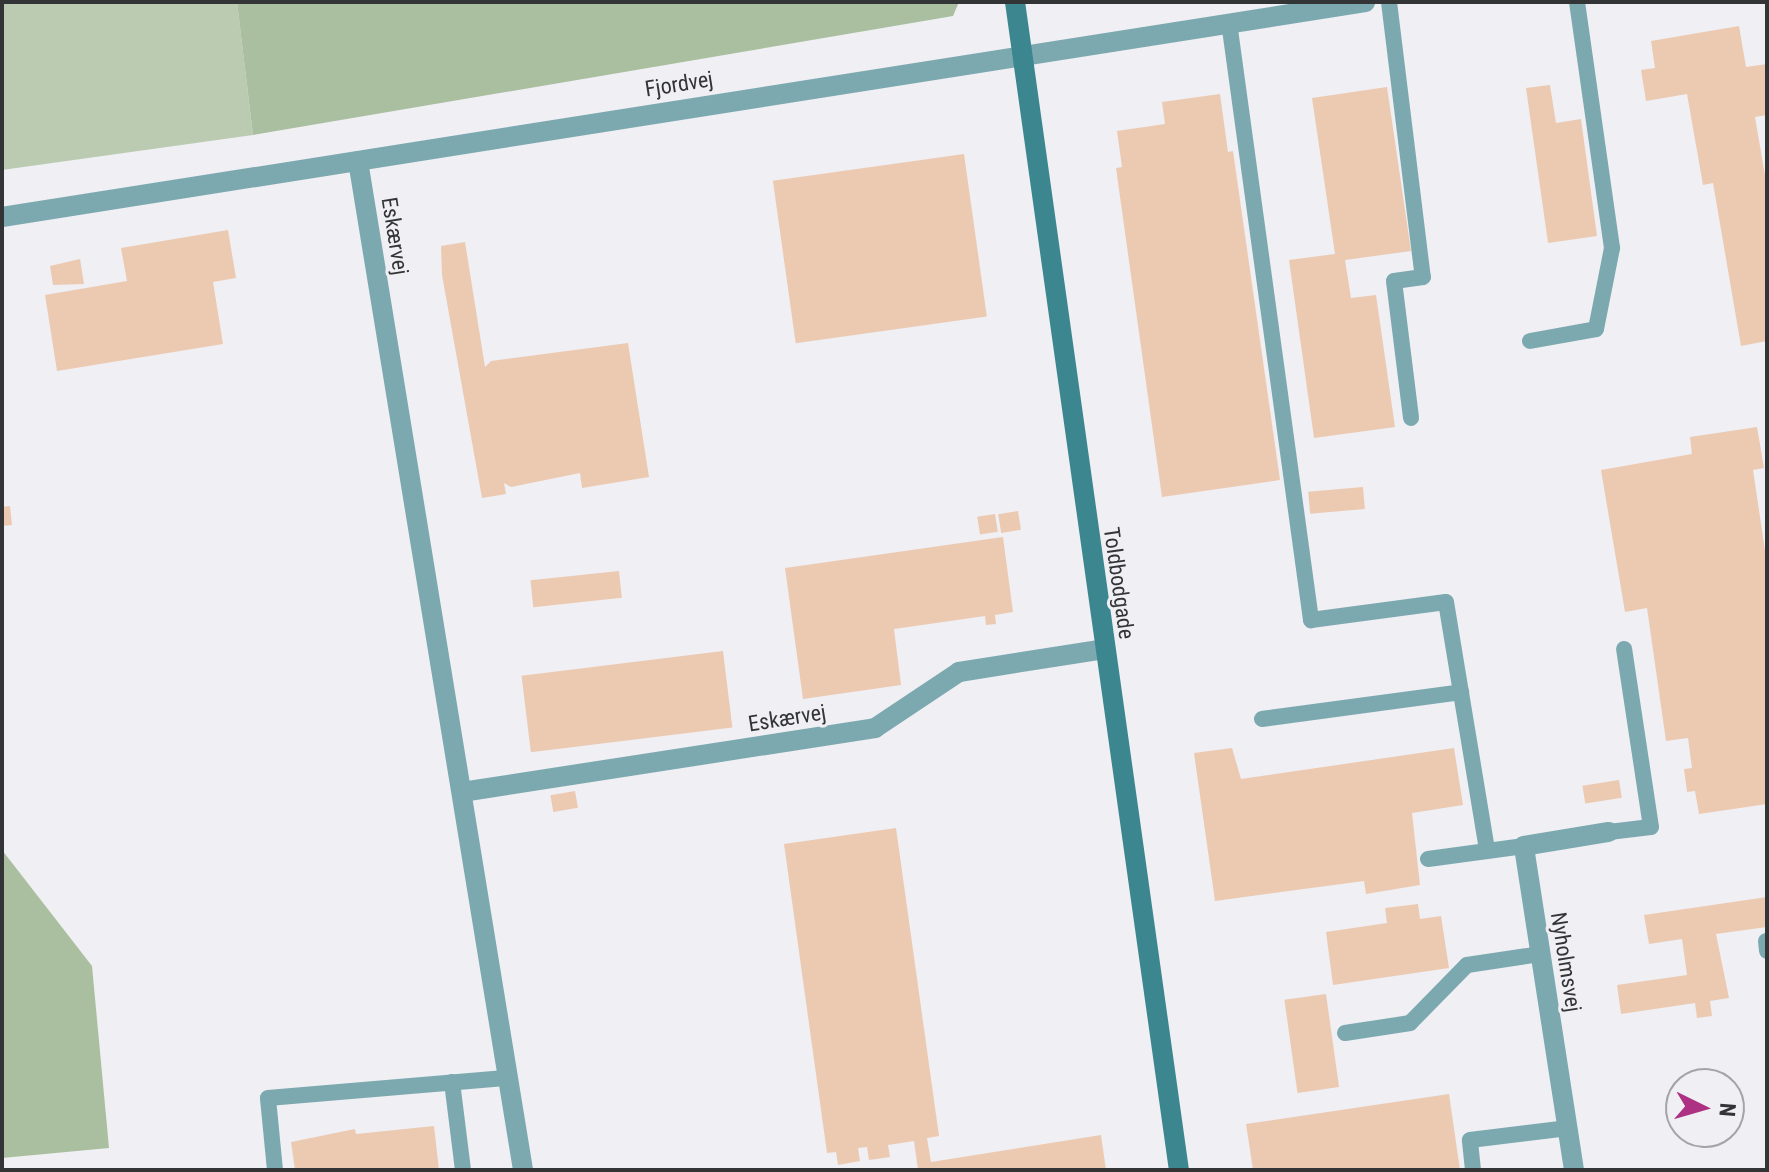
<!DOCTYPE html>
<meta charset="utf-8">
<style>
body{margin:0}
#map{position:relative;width:1769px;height:1172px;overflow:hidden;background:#efeff4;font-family:"Roboto Condensed",sans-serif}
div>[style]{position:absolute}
.green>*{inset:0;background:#bacbb2}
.forest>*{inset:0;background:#a9bf9f}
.building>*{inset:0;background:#eccab2;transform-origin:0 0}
.lane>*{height:16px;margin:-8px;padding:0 8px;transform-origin:8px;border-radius:8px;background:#7ba9af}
.street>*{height:20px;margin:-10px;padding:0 10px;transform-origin:10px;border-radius:10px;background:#7ba9af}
.secondary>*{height:20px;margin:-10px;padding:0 10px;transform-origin:10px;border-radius:10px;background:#3b868f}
span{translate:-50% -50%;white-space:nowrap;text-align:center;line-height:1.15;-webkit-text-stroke:6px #efeff4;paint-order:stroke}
.street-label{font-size:22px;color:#333435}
.frame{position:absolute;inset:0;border:4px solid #333435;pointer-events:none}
.north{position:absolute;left:1665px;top:1068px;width:80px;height:80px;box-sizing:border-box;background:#efeff4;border:2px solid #a4a4a8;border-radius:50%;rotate:95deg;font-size:22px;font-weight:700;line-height:32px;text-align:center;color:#333435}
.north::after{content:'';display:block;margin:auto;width:28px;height:36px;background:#ad3284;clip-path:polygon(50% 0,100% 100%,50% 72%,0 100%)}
</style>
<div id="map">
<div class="green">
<i style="clip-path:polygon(2px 2px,237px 2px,253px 135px,2px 170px)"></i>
</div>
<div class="forest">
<i style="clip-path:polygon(237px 2px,959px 2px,953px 16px,253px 135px)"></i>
<i style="clip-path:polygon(2px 850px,92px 966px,109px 1148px,2px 1158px)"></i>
</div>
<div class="building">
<i style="clip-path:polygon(1739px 26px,1746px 67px,1767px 64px,1767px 115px,1755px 117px,1767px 187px,1767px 341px,1741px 346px,1713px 183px,1703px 185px,1687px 94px,1646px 101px,1641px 70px,1655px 68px,1651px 41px)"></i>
<i style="clip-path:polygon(1550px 85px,1556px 123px,1581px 119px,1597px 236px,1548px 243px,1526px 88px)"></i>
<i style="clip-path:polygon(1387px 87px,1411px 251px,1345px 260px,1351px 298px,1376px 295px,1395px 427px,1314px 438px,1289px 260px,1335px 254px,1312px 98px)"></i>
<i style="clip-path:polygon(1220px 94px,1228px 152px,1233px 151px,1280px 480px,1162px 497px,1116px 168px,1122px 167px,1117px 131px,1165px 124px,1162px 102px)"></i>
<i style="left:964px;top:154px;width:164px;height:193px;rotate:82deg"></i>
<i style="clip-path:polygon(228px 230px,236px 278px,213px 282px,223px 344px,57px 371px,45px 295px,127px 281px,121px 248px)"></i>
<i style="clip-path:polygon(465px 242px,485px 367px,491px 361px,628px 343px,649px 477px,582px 488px,580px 473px,511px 487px,504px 483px,506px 494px,482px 498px,442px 275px,441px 246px)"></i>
<i style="clip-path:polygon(80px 259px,84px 284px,53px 285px,50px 266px)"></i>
<i style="clip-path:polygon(1757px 427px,1764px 468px,1753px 470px,1767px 564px,1767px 804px,1699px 814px,1695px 791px,1687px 792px,1684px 769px,1692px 768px,1688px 738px,1666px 741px,1647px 608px,1625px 612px,1601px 470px,1692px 454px,1690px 437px)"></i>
<i style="left:1363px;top:487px;width:22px;height:55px;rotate:85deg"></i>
<i style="clip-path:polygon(10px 506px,12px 525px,2px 526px,2px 507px)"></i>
<i style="left:1018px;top:511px;width:19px;height:20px;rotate:81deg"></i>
<i style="left:995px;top:514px;width:18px;height:18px;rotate:81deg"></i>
<i style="clip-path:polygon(1003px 537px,1013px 612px,995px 615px,996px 624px,986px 625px,985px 616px,894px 629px,901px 685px,803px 699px,785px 568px)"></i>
<i style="left:619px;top:571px;width:27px;height:89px;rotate:84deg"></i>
<i style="left:723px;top:651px;width:77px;height:203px;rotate:83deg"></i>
<i style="clip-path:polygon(1232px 748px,1241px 779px,1454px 748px,1463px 805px,1412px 813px,1420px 885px,1366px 894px,1364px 881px,1215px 901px,1194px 753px)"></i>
<i style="left:1619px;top:780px;width:18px;height:37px;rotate:81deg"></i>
<i style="left:575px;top:791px;width:17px;height:25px;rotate:80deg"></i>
<i style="clip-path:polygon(896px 828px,939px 1136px,927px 1138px,931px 1162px,1101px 1135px,1106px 1170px,918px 1170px,914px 1141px,888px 1145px,890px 1157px,869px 1160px,867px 1147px,858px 1148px,860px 1161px,838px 1165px,836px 1152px,827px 1153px,784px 844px)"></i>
<i style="clip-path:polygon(1767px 897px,1767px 927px,1716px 934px,1729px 998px,1710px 1001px,1712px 1016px,1697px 1018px,1695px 1003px,1621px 1014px,1617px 985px,1687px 975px,1682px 939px,1649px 944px,1644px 915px)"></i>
<i style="clip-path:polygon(1418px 904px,1420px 919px,1441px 916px,1449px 968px,1333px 985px,1326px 932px,1387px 923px,1385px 908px)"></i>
<i style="left:1326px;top:994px;width:94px;height:42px;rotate:82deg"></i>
<i style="clip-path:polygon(1449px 1094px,1460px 1170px,1253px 1170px,1246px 1124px)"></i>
<i style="clip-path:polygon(434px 1126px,439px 1170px,295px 1170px,291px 1142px,355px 1129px,356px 1134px)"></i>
</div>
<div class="lane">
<i style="left:1389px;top:2px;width:277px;rotate:83deg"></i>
<i style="left:1423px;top:277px;width:29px;rotate:172deg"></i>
<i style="left:1394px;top:281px;width:138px;rotate:82.9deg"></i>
<i style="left:1229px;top:22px;width:604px;rotate:82.19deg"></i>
<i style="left:1311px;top:620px;width:136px;rotate:-7.6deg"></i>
<i style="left:1446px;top:602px;width:252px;rotate:80.6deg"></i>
<i style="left:1530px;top:341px;width:67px;rotate:-10.3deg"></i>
<i style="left:1596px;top:329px;width:83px;rotate:-78.8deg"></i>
<i style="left:1612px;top:248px;width:248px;rotate:-98.1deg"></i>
<i style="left:1262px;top:719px;width:201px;rotate:-7.7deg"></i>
<i style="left:1609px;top:832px;width:42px;rotate:-6.8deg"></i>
<i style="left:1651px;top:827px;width:180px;rotate:-98.6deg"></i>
<i style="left:1428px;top:859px;width:97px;rotate:-7.7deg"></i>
<i style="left:1766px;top:941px;width:10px;rotate:84deg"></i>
<i style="left:1345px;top:1033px;width:66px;rotate:-8.7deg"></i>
<i style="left:1410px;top:1023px;width:81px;rotate:-45.5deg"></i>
<i style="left:1467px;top:965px;width:75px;rotate:-8.5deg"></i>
<i style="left:452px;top:1082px;width:89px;rotate:82.9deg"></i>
<i style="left:275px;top:1170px;width:72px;rotate:-95.6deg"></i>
<i style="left:268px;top:1098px;width:241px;rotate:-4.8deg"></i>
<i style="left:1473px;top:1170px;width:30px;rotate:-96deg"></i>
<i style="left:1470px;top:1140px;width:99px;rotate:-7deg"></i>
</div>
<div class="street">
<i style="left:358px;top:161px;width:1022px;rotate:80.71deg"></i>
<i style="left:2px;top:217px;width:1380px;rotate:-8.96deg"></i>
<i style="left:462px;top:792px;width:418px;rotate:-8.8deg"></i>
<i style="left:875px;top:728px;width:101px;rotate:-33.7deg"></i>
<i style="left:959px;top:672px;width:147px;rotate:-9deg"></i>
<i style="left:1574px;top:1170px;width:328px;rotate:-98.8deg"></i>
<i style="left:1524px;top:846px;width:86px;rotate:-9.4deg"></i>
</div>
<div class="secondary">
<i style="left:1015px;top:2px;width:1179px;rotate:82.01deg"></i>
</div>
<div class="street-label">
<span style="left:679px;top:84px;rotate:-9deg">Fjordvej</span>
<span style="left:395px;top:236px;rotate:81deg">Eskærvej</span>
<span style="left:1119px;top:583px;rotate:82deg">Toldbodgade</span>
<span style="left:787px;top:718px;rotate:-9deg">Eskærvej</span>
<span style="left:1566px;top:962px;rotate:81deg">Nyholmsvej</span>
</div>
<div class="frame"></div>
<div class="north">N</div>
</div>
